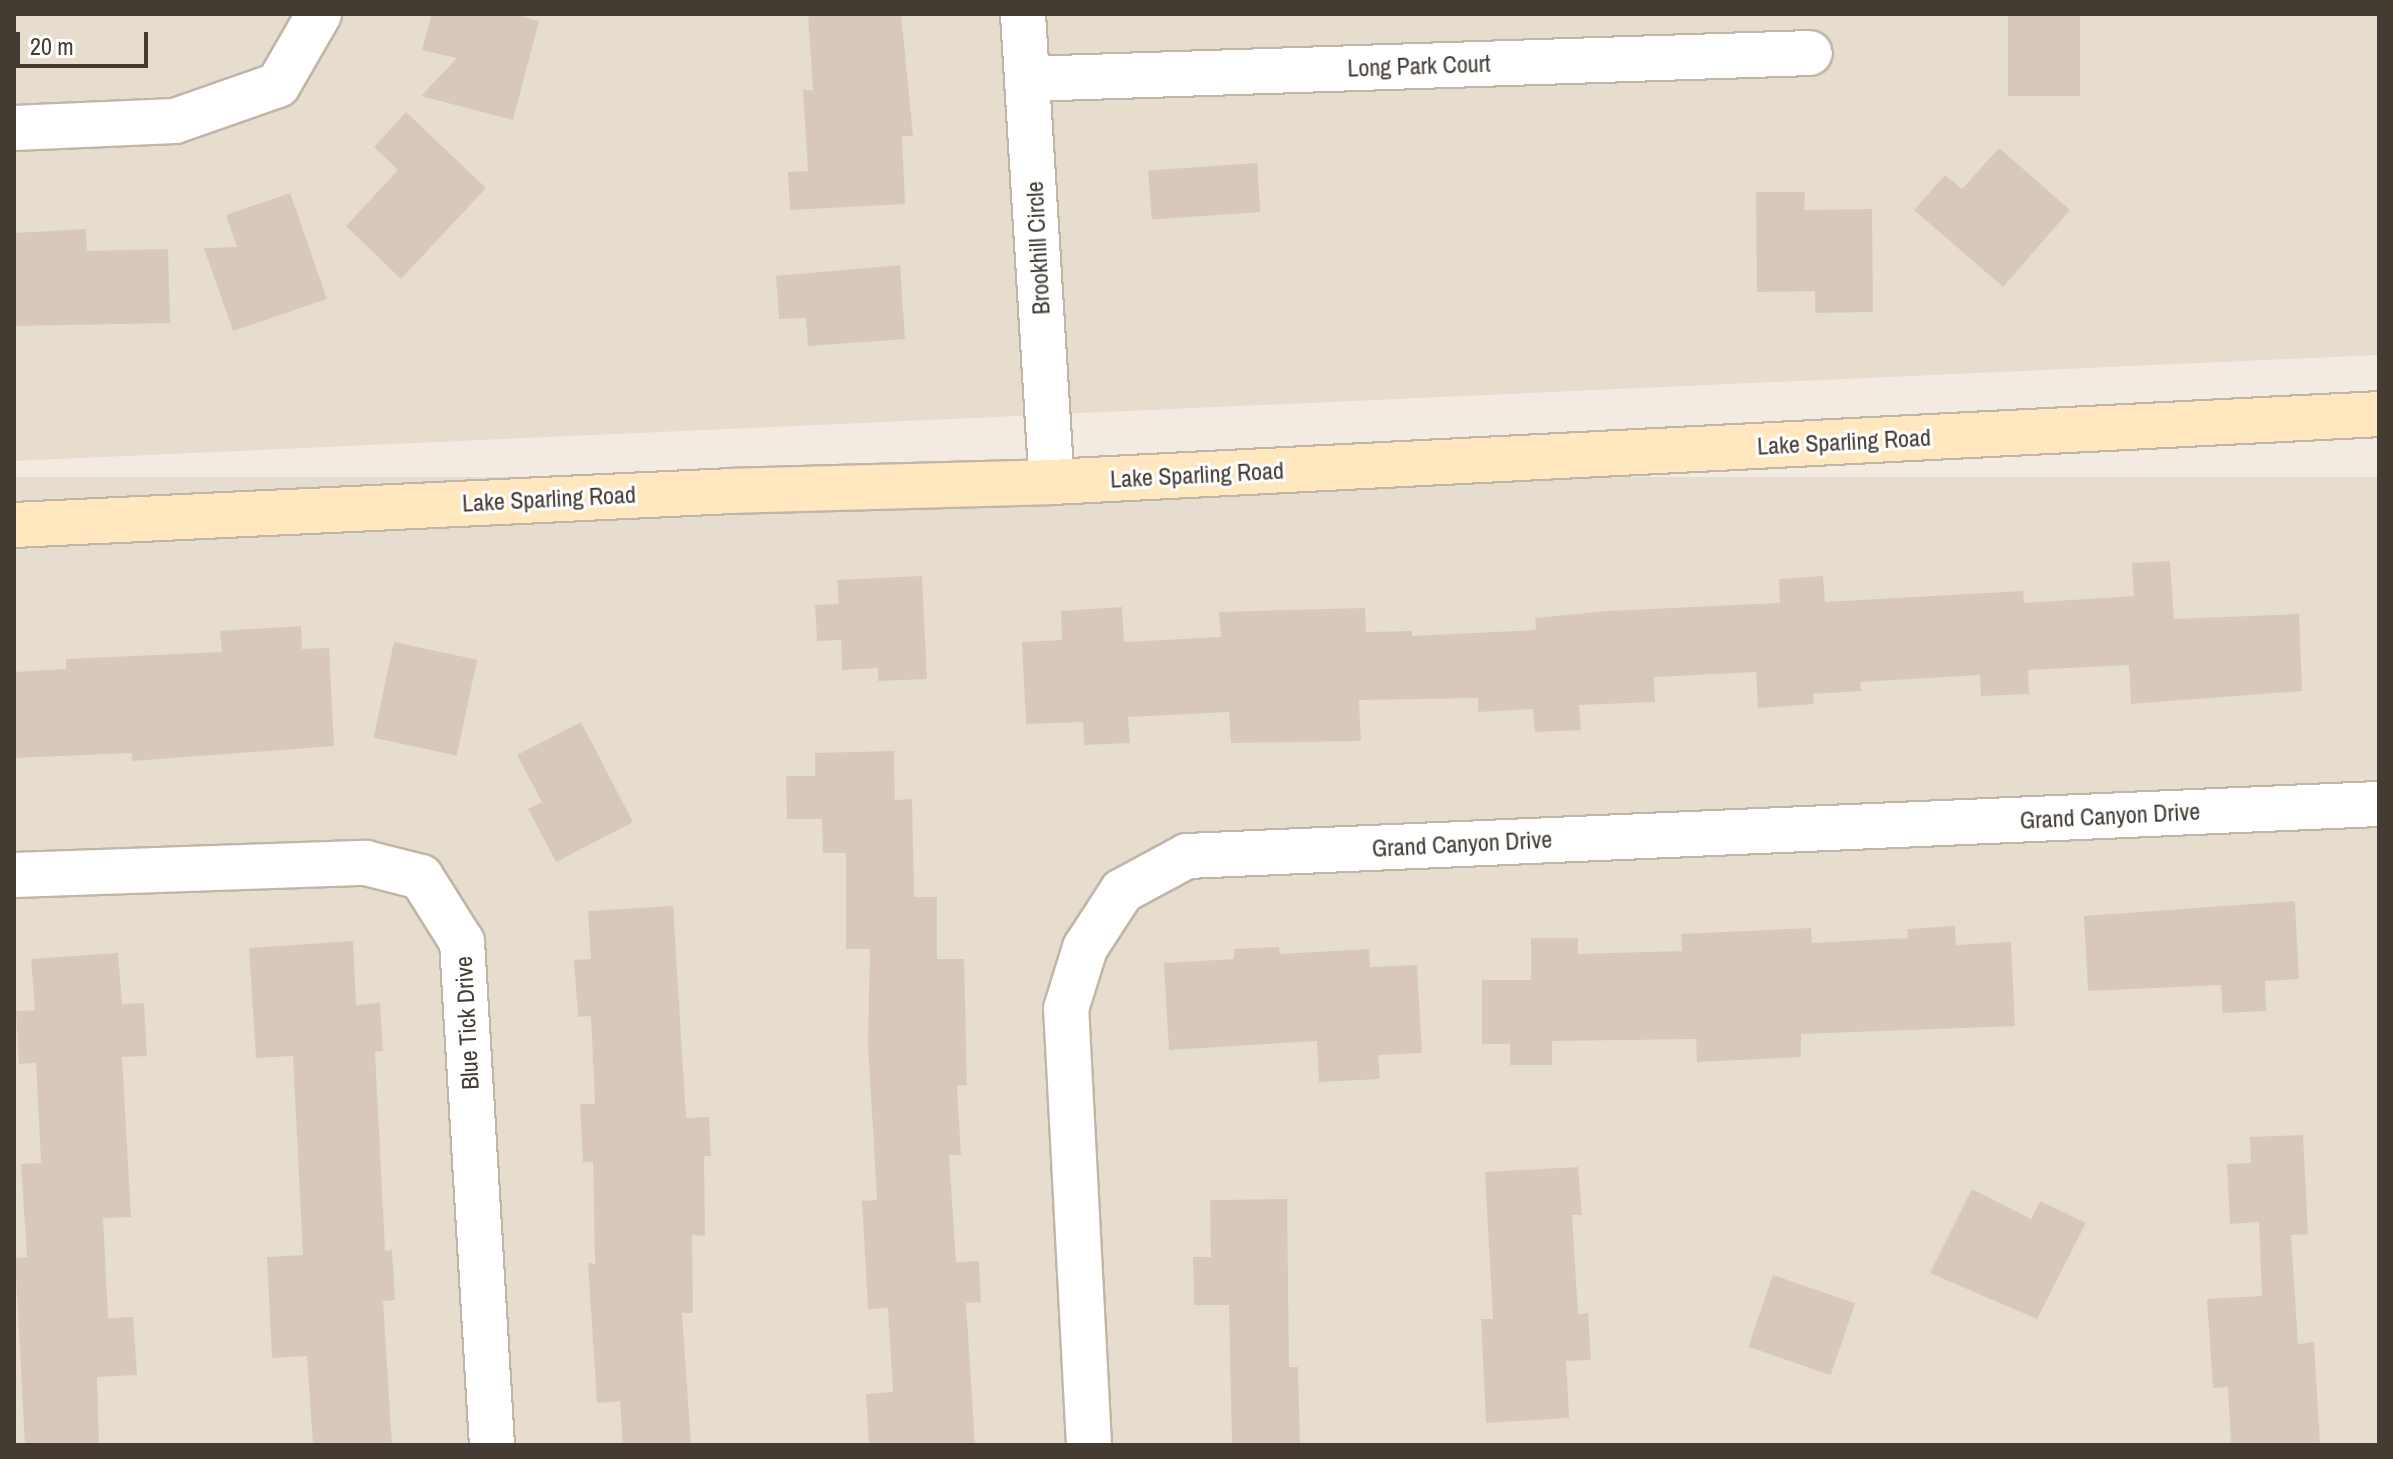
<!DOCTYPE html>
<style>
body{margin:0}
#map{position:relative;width:2393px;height:1459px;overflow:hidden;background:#f3ebe2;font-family:"Archivo Narrow",sans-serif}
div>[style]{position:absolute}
.residential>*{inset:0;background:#e7ddcf;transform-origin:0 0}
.building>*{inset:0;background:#d8c8b9;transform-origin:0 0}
.roads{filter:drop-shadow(2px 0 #c1b5a7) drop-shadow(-2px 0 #c1b5a7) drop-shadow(0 2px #c1b5a7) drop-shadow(0 -2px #c1b5a7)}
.street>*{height:44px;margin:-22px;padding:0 22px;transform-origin:22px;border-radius:22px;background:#fff}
.secondary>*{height:44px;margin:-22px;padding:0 22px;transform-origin:22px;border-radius:22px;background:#ffe7bf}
span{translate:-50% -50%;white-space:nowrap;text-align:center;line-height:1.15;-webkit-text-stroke:6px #fff;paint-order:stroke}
.street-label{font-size:24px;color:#443b32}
.frame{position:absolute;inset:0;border:16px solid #443b32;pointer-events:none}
.scale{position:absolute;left:16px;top:32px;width:132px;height:36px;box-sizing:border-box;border:4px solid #443b32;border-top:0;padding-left:10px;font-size:24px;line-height:28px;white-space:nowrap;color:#443b32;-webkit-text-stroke:6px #fff;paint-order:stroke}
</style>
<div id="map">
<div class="residential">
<i style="clip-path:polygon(14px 14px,2379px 14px,2379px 355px,14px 461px)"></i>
<i style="left:2379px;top:477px;width:968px;height:2368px;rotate:90deg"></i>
</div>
<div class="building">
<i style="clip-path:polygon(432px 14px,513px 14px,539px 21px,513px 120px,421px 96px,457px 58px,422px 50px)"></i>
<i style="clip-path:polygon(808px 14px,901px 14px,913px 136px,902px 136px,905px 204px,790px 210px,788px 172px,808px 171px,803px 90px,813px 90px)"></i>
<i style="left:2008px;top:14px;width:72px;height:82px"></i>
<i style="clip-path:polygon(406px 112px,486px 188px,401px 279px,346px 226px,398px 170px,374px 147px)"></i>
<i style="clip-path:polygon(1999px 148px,2070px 210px,2003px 287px,1914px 210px,1945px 175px,1962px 189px)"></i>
<i style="left:1257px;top:163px;width:49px;height:109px;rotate:86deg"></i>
<i style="clip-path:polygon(1756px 192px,1805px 192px,1804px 210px,1872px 209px,1873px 312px,1815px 313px,1815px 291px,1757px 292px)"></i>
<i style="clip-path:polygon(290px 193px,327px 299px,233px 331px,204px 248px,237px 247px,226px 215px)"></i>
<i style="clip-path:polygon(86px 229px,87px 251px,168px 249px,170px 323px,14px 326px,14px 233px)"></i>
<i style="clip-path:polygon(900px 265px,905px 339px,808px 346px,806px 318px,779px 319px,776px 276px)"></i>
<i style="clip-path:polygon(2170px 561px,2174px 619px,2299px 614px,2302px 691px,2131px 704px,2129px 665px,2028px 670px,2029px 694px,1981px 696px,1980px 675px,1860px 682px,1861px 691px,1813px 694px,1814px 704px,1758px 708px,1756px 672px,1654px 677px,1655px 702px,1579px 705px,1581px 730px,1535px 732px,1533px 709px,1478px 712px,1478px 698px,1359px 700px,1361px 741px,1231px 743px,1229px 712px,1128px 717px,1130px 743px,1084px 745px,1083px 722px,1026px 724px,1022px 642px,1062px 640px,1061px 611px,1122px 607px,1124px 642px,1221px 637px,1219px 612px,1365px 608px,1366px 632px,1412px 631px,1412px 636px,1536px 630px,1535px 618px,1608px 611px,1780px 603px,1779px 579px,1823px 576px,1825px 602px,2023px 591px,2024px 603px,2134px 596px,2132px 563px)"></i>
<i style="clip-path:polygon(922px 576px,927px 679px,878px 681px,878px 668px,842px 670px,841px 640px,817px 641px,815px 605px,839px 604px,837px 580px)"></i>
<i style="clip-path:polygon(301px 626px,302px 649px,329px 648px,334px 746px,132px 761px,132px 753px,14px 758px,14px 672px,66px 669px,66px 659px,222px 652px,220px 631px)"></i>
<i style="left:394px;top:642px;width:85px;height:98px;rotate:12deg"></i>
<i style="clip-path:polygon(581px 722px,633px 822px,556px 862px,528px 809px,542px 802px,517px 755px)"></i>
<i style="clip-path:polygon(894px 751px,895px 800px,912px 799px,914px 897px,937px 897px,937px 959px,964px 959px,967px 1085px,957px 1086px,961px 1155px,949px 1155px,956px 1262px,979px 1261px,981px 1302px,966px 1303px,975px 1445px,869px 1445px,866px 1394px,893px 1392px,888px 1308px,868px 1309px,862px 1201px,877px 1200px,868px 1043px,870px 949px,846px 949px,846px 853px,823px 853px,822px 819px,787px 819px,786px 776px,815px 776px,815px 753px)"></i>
<i style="clip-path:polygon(2295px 901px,2299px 979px,2265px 981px,2266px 1011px,2223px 1013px,2221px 985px,2088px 991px,2084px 916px)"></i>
<i style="clip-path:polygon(673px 906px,686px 1118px,709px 1117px,711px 1156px,704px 1156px,705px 1236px,692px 1235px,693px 1313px,682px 1313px,691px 1445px,623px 1445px,620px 1401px,597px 1403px,588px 1263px,595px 1264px,593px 1162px,583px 1162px,580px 1104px,595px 1104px,591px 1016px,578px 1017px,574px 960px,591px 959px,588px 911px)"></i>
<i style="clip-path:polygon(1955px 926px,1956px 945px,2011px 942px,2015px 1026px,1801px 1034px,1801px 1057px,1697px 1062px,1696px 1039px,1552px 1041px,1552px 1065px,1510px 1065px,1510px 1044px,1482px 1044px,1482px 980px,1531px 980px,1531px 938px,1578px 938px,1578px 954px,1682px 951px,1681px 934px,1811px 928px,1812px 943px,1908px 938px,1907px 929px)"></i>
<i style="clip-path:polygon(353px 941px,356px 1005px,380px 1003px,383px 1051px,375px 1052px,385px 1251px,392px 1250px,395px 1300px,383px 1301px,392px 1445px,313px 1445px,307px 1356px,272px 1358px,267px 1257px,303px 1255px,293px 1056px,256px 1058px,249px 948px)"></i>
<i style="clip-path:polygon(1279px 947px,1280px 954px,1369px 949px,1370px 967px,1417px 965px,1422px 1053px,1378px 1055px,1380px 1079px,1319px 1082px,1317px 1041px,1169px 1050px,1164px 963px,1234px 959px,1234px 949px)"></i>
<i style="clip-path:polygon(118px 953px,122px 1004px,144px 1003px,147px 1056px,122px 1057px,131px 1217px,103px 1218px,108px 1318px,133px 1317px,137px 1375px,97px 1377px,99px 1445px,25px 1445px,15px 1258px,27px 1257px,21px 1164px,41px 1163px,36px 1063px,19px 1064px,16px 1011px,35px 1010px,31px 959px)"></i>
<i style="clip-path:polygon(2303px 1135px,2308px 1234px,2291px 1235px,2298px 1344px,2314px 1342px,2320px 1445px,2231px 1445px,2228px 1387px,2213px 1388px,2207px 1299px,2262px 1296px,2259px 1222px,2230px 1224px,2227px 1164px,2251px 1163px,2250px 1137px)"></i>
<i style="clip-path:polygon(1578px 1167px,1582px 1215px,1572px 1215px,1578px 1314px,1588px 1313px,1591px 1360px,1566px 1361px,1569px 1418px,1486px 1423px,1481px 1319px,1493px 1319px,1485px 1172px)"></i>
<i style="clip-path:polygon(1972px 1189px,2031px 1219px,2040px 1201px,2086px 1223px,2037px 1319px,1930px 1273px)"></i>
<i style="clip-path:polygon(1287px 1199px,1289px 1367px,1298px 1367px,1300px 1445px,1232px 1445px,1229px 1305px,1194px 1305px,1193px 1257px,1211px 1257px,1210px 1200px)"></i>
<i style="left:1773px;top:1275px;width:87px;height:76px;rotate:19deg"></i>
</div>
<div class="roads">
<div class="street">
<i style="left:1023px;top:14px;width:469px;rotate:86.5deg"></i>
<i style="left:1027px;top:79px;width:783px;rotate:-1.9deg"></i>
<i style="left:14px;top:128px;width:161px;rotate:-2.5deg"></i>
<i style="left:175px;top:121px;width:109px;rotate:-19.3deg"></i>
<i style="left:278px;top:85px;width:82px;rotate:-60deg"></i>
<i style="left:14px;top:875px;width:352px;rotate:-2deg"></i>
<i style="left:366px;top:863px;width:57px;rotate:14.3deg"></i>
<i style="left:421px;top:877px;width:77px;rotate:57.8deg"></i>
<i style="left:462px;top:942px;width:504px;rotate:86.59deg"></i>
<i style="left:1089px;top:1445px;width:437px;rotate:-93deg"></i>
<i style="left:1066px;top:1009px;width:64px;rotate:-72.7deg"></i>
<i style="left:1085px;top:948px;width:68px;rotate:-57deg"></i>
<i style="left:1122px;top:891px;width:74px;rotate:-28.3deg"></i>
<i style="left:1187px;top:856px;width:1193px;rotate:-2.5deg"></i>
</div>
<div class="secondary">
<i style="left:14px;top:525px;width:718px;rotate:-2.71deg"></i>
<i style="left:731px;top:491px;width:321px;rotate:-1.6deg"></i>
<i style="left:1052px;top:482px;width:1329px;rotate:-2.93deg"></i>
</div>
</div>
<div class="street-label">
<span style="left:1419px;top:66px;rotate:-2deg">Long Park Court</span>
<span style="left:1038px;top:248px;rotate:-93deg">Brookhill Circle</span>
<span style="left:1844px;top:442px;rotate:-3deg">Lake Sparling Road</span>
<span style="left:1197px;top:475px;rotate:-3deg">Lake Sparling Road</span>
<span style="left:549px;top:499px;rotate:-3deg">Lake Sparling Road</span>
<span style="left:2110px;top:816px;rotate:-3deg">Grand Canyon Drive</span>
<span style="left:1462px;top:844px;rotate:-3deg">Grand Canyon Drive</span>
<span style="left:467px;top:1023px;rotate:-93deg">Blue Tick Drive</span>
</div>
<div class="frame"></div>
<div class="scale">20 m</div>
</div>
